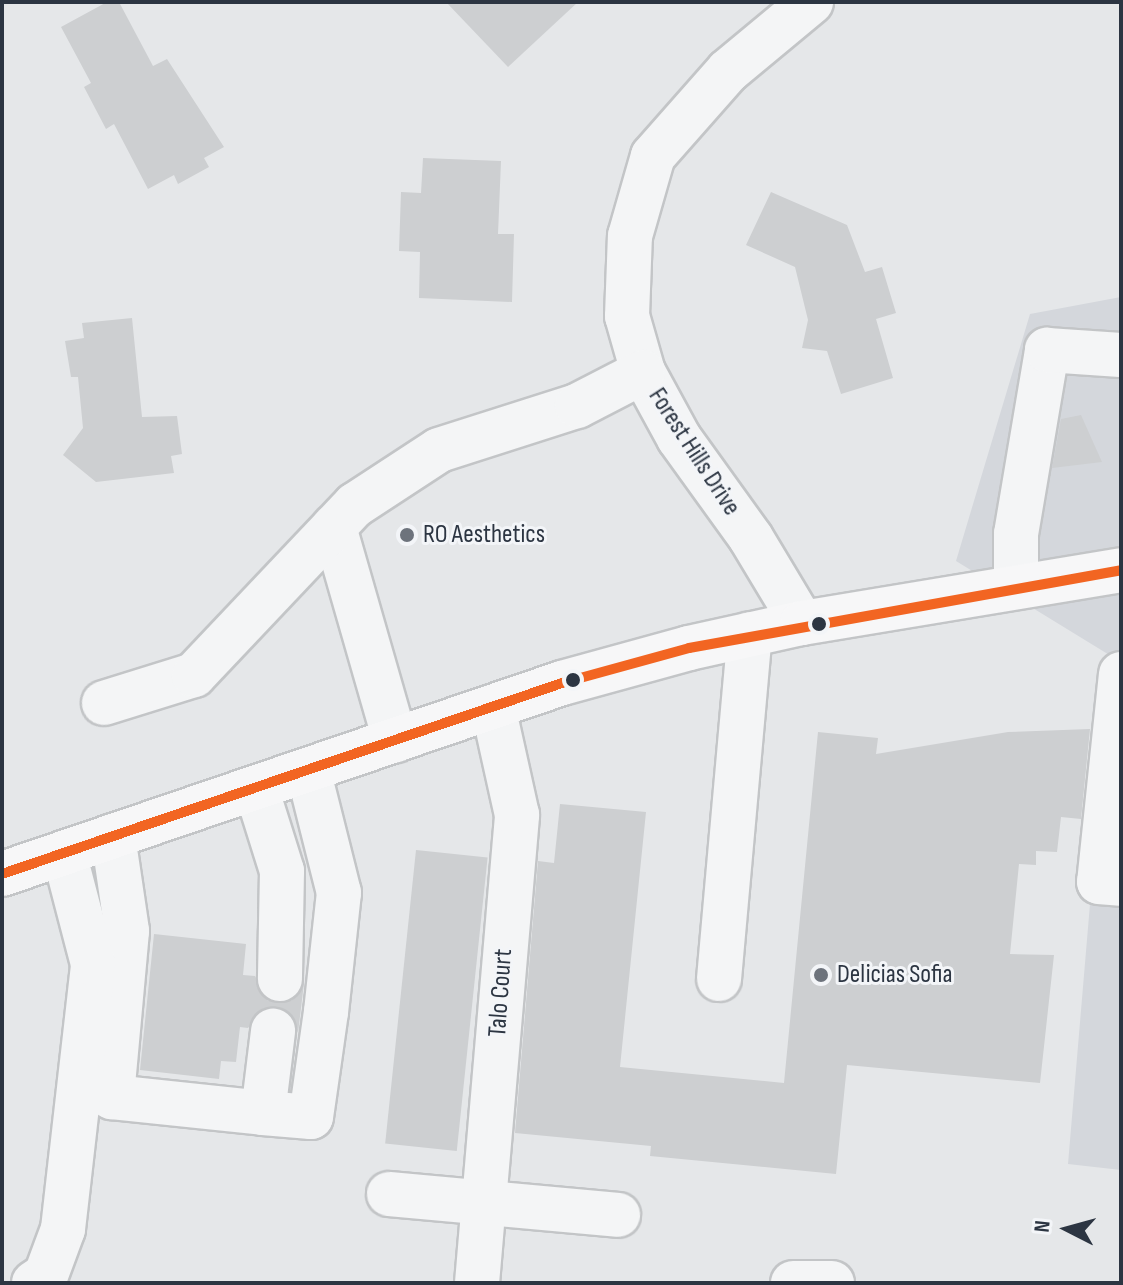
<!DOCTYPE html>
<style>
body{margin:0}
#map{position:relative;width:1123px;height:1285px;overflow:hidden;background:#e5e7e9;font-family:"Sofia Sans Condensed",sans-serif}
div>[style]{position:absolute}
.built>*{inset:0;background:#d4d7dc}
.building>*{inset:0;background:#cdcfd1;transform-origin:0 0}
.roads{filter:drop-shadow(2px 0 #c3c5c7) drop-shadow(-2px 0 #c3c5c7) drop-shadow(0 2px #c3c5c7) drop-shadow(0 -2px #c3c5c7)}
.minor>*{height:44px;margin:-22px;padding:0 22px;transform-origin:22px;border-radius:22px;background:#f4f5f6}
.major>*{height:44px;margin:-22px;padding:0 22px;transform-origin:22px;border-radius:22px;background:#f7f7f8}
.bus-1>*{height:10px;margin:-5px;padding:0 5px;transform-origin:5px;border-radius:5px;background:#f26522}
.dots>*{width:22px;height:22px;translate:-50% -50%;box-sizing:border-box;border:4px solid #f3f5f8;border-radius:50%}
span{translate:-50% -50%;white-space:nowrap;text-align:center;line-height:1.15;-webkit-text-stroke:6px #f3f5f8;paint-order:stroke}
.street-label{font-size:26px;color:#2c3542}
.poi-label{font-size:26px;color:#2c3542}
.left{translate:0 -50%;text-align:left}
.frame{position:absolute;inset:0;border:4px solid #2c3542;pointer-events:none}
.north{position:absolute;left:1027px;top:1189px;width:80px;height:80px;-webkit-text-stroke:6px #f3f5f8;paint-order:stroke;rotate:276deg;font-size:22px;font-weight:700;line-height:32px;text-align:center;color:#2c3542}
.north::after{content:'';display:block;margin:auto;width:28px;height:36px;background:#2c3542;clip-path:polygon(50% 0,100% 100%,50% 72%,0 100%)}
</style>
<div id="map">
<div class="built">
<i style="clip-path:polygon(1121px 297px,1121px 1170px,1068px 1164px,1111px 656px,956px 561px,1030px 314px)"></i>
</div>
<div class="building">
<i style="clip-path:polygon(107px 2px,119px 2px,153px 66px,167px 59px,224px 147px,204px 158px,209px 167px,178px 184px,174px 175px,148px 189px,114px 124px,106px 129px,84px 87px,91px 83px,61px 27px)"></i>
<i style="clip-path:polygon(446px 2px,578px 2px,508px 67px)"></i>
<i style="clip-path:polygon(423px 158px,501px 161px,498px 234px,514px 234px,512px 302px,419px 298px,420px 252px,399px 251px,401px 192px,421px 193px)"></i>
<i style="clip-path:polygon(771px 192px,847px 225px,865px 272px,882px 267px,896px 313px,876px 319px,893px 378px,841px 394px,827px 351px,802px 348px,808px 320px,795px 267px,746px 245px)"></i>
<i style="clip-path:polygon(132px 318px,142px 417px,177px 416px,182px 454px,171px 456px,174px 473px,96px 482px,63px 455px,83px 428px,78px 377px,71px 377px,65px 341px,84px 338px,82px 323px)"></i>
<i style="clip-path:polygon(1081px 415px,1102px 462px,1052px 468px,1061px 419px)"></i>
<i style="clip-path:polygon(1090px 729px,1081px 819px,1061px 817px,1057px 852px,1036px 851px,1036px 865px,1019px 864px,1010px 954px,1054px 955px,1040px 1083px,847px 1065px,836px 1174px,650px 1156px,651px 1146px,515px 1133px,538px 861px,554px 863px,560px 804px,646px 812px,620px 1067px,784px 1083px,818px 732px,878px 738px,876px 754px,1008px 732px)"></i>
<i style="left:416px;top:850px;width:72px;height:295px;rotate:6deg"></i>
<i style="clip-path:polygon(154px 934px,246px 944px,243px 975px,255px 976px,268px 1001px,291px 1001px,304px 983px,298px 1033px,287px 1011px,264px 1008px,248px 1028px,240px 1027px,236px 1062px,221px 1061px,219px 1079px,140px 1070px)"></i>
</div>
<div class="roads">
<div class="minor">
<i style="left:334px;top:527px;width:222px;rotate:74deg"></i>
<i style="left:1016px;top:587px;width:53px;rotate:-90deg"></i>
<i style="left:1016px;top:534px;width:187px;rotate:-80.4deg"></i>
<i style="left:1047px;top:350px;width:74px;rotate:3.9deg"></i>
<i style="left:802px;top:623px;width:99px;rotate:-121deg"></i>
<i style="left:751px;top:538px;width:123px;rotate:-125.8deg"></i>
<i style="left:679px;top:438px;width:75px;rotate:-118.6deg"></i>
<i style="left:643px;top:372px;width:58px;rotate:-105.9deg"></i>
<i style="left:627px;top:316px;width:80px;rotate:-87.9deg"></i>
<i style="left:630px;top:236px;width:83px;rotate:-74deg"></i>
<i style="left:653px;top:156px;width:113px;rotate:-48.6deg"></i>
<i style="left:728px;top:71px;width:108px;rotate:-39.7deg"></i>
<i style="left:1121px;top:674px;width:209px;rotate:96deg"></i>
<i style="left:1099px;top:882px;width:22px;rotate:5deg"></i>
<i style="left:104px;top:703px;width:94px;rotate:-17.3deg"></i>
<i style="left:194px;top:675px;width:234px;rotate:-46.6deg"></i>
<i style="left:355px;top:505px;width:100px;rotate:-33.2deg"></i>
<i style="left:439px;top:450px;width:145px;rotate:-17.7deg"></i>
<i style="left:577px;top:406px;width:74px;rotate:-27.3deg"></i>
<i style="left:256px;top:788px;width:87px;rotate:72.6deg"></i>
<i style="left:282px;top:871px;width:108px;rotate:91.1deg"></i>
<i style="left:113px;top:836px;width:96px;rotate:81.6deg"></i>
<i style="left:127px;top:931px;width:167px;rotate:95.2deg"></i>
<i style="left:112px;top:1097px;width:152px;rotate:6deg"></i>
<i style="left:263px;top:1113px;width:83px;rotate:-83deg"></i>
<i style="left:719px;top:979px;width:346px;rotate:-84.9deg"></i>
<i style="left:263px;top:1113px;width:48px;rotate:4.8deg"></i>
<i style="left:311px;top:1117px;width:106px;rotate:-81.9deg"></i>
<i style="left:326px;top:1012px;width:120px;rotate:-83.8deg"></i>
<i style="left:339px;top:893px;width:127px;rotate:-104.1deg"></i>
<i style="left:389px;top:1194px;width:230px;rotate:5.2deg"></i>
<i style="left:34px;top:1283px;width:14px;rotate:-34deg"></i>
<i style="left:46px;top:1275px;width:49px;rotate:-69.7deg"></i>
<i style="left:63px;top:1229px;width:267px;rotate:-83.5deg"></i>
<i style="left:93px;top:964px;width:115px;rotate:-104.6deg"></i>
<i style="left:477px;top:1283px;width:470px;rotate:-85.1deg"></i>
<i style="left:517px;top:815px;width:111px;rotate:-102.5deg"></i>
<i style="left:793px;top:1283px;width:39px"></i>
</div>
<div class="major">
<i style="left:2px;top:874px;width:592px;rotate:-18.83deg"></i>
<i style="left:562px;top:683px;width:132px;rotate:-15.4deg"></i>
<i style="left:689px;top:648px;width:116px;rotate:-12.5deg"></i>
<i style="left:802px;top:623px;width:323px;rotate:-9.4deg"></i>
</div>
</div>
<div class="bus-1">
<i style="left:2px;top:874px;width:592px;rotate:-18.83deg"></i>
<i style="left:562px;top:683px;width:132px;rotate:-15.4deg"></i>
<i style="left:689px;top:648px;width:439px;rotate:-10.2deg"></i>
</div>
<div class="dots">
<i style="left:407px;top:535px;background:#6d737c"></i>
<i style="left:819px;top:624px;background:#2c3542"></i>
<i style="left:573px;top:680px;background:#2c3542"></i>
<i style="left:821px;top:975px;background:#6d737c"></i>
</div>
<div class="street-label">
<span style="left:694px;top:452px;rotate:57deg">Forest Hills Drive</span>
<span style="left:501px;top:993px;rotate:-86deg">Talo Court</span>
</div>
<div class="poi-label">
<span class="left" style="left:423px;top:535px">RO Aesthetics</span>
<span class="left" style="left:837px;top:975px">Delicias Sofia</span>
</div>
<div class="frame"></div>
<div class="north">N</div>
</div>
